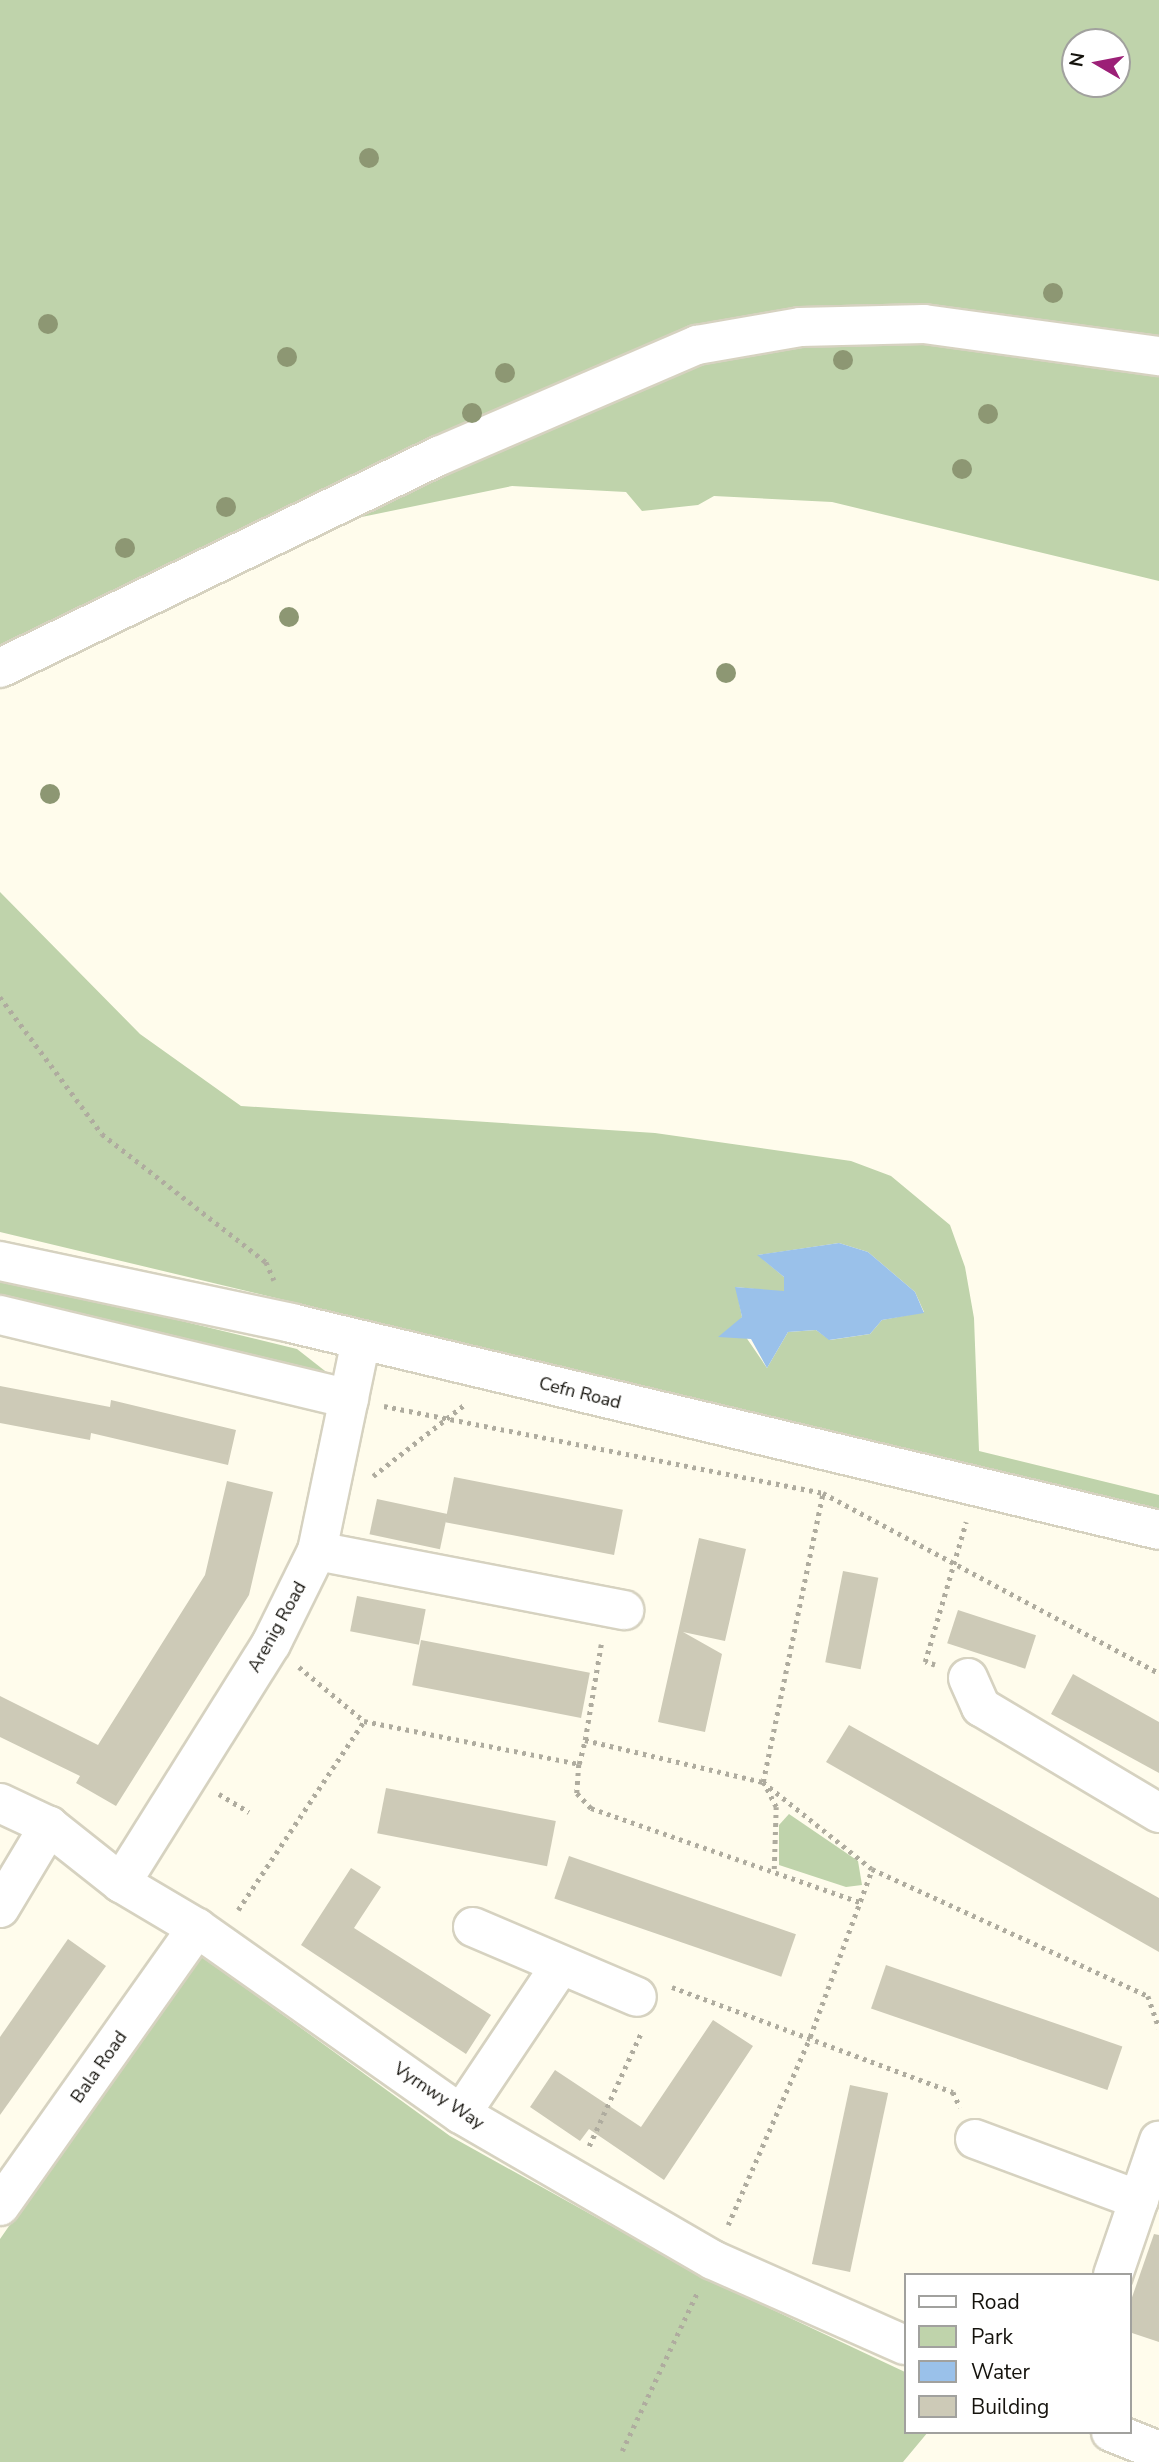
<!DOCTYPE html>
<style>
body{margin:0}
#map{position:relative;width:1159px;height:2462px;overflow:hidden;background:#fffcec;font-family:"Nunito Sans",sans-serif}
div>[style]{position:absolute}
.green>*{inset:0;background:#bfd3ab}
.water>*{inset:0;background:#9ac1ea}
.building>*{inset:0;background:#cdcab7;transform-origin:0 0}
.path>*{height:4.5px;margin-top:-2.25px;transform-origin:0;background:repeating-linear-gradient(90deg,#afac9f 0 3.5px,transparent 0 8.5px)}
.roads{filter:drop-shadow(2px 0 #d6d2c0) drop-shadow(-2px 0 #d6d2c0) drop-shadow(0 2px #d6d2c0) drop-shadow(0 -2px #d6d2c0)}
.minor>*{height:38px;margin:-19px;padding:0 19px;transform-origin:19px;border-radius:19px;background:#fff}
.trees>*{width:20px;height:20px;margin:-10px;border-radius:50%;background:#8d9773}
span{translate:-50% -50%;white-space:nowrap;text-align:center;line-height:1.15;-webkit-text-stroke:6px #fff;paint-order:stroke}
.street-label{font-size:18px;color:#15130d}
.legend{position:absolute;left:904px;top:2273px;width:228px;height:161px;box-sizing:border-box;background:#fff;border:2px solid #a1a19e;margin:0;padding:9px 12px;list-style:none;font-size:21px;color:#15130d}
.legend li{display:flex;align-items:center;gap:14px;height:35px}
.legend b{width:35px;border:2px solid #a1a19e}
.north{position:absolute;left:1061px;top:28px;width:70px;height:70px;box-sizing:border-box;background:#fff;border:2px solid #a1a19e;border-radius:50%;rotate:280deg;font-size:19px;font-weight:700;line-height:28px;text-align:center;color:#15130d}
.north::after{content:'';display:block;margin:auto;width:24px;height:32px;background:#9c2077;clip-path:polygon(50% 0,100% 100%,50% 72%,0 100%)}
</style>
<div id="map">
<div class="green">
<i style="clip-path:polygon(evenodd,0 0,1159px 0,1159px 581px,832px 502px,714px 496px,698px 505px,642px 511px,626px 492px,512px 486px,192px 552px,0 650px,0 0,1075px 42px,1117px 42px,1117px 84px,1075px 84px,1075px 42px)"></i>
<i style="clip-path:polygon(evenodd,0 892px,140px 1034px,241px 1106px,655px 1133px,851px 1161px,891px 1176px,950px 1225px,965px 1267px,974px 1318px,979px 1451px,1159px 1495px,1159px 1509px,0 1232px,0 892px,839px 1243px,868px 1252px,915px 1292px,924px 1312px,882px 1320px,870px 1334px,830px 1340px,816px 1330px,788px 1332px,767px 1368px,737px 1324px,742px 1317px,736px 1287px,784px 1292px,784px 1277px,758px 1255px,839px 1243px)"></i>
<i style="clip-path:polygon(0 1277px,297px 1349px,334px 1378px,0 1312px)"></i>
<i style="clip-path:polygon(789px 1814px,858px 1861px,862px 1885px,846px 1887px,779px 1865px,779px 1825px)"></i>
<i style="clip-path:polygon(199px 1954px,450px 2136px,707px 2279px,905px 2372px,905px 2432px,928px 2432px,903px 2462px,0 2462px,0 2239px)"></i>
</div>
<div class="water">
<i style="clip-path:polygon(839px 1243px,868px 1252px,915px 1292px,924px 1313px,882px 1320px,870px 1334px,829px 1340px,816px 1330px,788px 1332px,767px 1368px,751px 1339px,718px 1337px,742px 1317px,735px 1287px,784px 1291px,784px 1277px,757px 1255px)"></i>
</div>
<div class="building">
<i style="clip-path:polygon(0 1386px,110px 1407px,111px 1400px,236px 1430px,228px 1465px,91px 1433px,90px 1440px,0 1423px)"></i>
<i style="left:454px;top:1477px;width:172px;height:46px;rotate:11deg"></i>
<i style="clip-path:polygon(227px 1481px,273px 1492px,249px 1595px,116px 1806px,76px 1783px,80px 1776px,0 1737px,0 1696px,98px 1745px,205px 1575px)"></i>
<i style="left:377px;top:1499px;width:72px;height:36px;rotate:12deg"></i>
<i style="clip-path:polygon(699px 1538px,746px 1549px,725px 1641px,683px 1632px,722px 1654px,705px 1732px,658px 1722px)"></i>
<i style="left:843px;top:1571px;width:36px;height:93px;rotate:11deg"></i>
<i style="left:357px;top:1596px;width:70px;height:36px;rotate:11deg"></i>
<i style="left:958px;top:1610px;width:82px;height:35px;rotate:18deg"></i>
<i style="left:421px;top:1640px;width:172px;height:46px;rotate:11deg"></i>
<i style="clip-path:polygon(1073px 1674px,1159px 1722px,1159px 1773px,1051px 1714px)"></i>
<i style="clip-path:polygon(849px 1725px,1159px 1898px,1159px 1952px,826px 1762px)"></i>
<i style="left:386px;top:1788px;width:173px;height:46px;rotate:11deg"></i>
<i style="left:569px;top:1856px;width:240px;height:45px;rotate:19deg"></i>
<i style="clip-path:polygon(351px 1868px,381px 1887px,354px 1928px,491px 2015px,466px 2054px,301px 1945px)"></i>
<i style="clip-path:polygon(68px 1939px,106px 1966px,0 2115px,0 2037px)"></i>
<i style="left:886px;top:1965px;width:250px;height:46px;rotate:19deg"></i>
<i style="clip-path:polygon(713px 2020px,753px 2046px,664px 2180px,589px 2129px,580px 2141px,530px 2107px,555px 2070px,641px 2127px)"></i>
<i style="left:850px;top:2085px;width:39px;height:183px;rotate:12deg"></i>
<i style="clip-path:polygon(1154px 2234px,1159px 2235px,1159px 2342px,1129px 2332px,1129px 2306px)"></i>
</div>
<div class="path">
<i style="left:0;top:997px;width:171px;rotate:53.3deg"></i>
<i style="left:102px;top:1134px;width:208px;rotate:38deg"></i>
<i style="left:266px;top:1262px;width:20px;rotate:66deg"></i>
<i style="left:384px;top:1406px;width:448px;rotate:11.2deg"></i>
<i style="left:823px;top:1493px;width:381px;rotate:28.2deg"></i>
<i style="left:373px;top:1476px;width:117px;rotate:-38deg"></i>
<i style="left:935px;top:1665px;width:10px;rotate:-163deg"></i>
<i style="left:925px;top:1662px;width:146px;rotate:-73.7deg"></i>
<i style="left:299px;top:1667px;width:85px;rotate:39.7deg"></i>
<i style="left:364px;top:1721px;width:219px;rotate:11.3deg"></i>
<i style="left:579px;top:1764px;width:25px;rotate:-76deg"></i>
<i style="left:585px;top:1740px;width:183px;rotate:13.3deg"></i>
<i style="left:763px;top:1782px;width:139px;rotate:38.6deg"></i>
<i style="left:872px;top:1869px;width:304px;rotate:24.7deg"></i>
<i style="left:1148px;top:1996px;width:34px;rotate:71deg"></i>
<i style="left:585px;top:1740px;width:97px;rotate:-80.5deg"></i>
<i style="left:579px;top:1764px;width:29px;rotate:94deg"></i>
<i style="left:577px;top:1793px;width:21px;rotate:47deg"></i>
<i style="left:591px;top:1808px;width:285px;rotate:19.3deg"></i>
<i style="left:219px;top:1794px;width:35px;rotate:31deg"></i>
<i style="left:774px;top:1869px;width:62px;rotate:-88.2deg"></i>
<i style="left:776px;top:1807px;width:28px;rotate:-117deg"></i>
<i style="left:763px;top:1782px;width:296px;rotate:-78.3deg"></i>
<i style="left:238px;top:1910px;width:227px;rotate:-56.3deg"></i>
<i style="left:672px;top:1987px;width:300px;rotate:20.5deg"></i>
<i style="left:953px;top:2092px;width:17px;rotate:65deg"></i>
<i style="left:589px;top:2146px;width:124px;rotate:-65.3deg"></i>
<i style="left:728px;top:2225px;width:205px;rotate:-66.4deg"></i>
<i style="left:810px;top:2037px;width:179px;rotate:-69.7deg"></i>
<i style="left:622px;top:2451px;width:175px;rotate:-64.6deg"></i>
</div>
<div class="roads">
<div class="minor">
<i style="left:0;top:668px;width:488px;rotate:-25.8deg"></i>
<i style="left:439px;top:456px;width:281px;rotate:-23.3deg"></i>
<i style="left:697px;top:345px;width:105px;rotate:-9.9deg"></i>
<i style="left:800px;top:327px;width:124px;rotate:-1.4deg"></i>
<i style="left:924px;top:324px;width:237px;rotate:7.8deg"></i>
<i style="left:0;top:1261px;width:298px;rotate:12deg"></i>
<i style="left:291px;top:1323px;width:892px;rotate:13.41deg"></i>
<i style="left:0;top:1315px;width:359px;rotate:13.5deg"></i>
<i style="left:317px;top:1551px;width:313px;rotate:10.9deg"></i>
<i style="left:968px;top:1678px;width:32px;rotate:66deg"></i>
<i style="left:981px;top:1707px;width:207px;rotate:30.8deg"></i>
<i style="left:0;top:1803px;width:54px;rotate:25.1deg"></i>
<i style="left:49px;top:1826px;width:92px;rotate:38.4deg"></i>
<i style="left:121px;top:1883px;width:88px;rotate:30.6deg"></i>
<i style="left:197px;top:1928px;width:323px;rotate:35.2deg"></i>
<i style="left:461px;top:2114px;width:291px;rotate:30.1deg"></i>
<i style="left:713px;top:2260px;width:210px;rotate:23.9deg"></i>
<i style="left:121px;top:1883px;width:282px;rotate:-57.9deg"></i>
<i style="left:271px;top:1644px;width:104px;rotate:-63.7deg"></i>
<i style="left:317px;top:1551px;width:215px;rotate:-78.2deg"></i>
<i style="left:0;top:1908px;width:96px;rotate:-59.1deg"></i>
<i style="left:473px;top:1927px;width:178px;rotate:23.1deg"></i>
<i style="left:461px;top:2114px;width:178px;rotate:-56.2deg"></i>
<i style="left:975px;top:2139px;width:175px;rotate:20.4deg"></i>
<i style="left:0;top:2206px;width:341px;rotate:-54.7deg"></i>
<i style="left:1113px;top:2275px;width:142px;rotate:-71.1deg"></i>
<i style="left:1111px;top:2432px;width:52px;rotate:21.6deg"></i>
</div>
</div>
<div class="trees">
<i style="left:369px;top:158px"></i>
<i style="left:1053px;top:293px"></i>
<i style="left:48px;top:324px"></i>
<i style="left:287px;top:357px"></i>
<i style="left:843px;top:360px"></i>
<i style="left:505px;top:373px"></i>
<i style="left:472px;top:413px"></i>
<i style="left:988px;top:414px"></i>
<i style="left:962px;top:469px"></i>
<i style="left:226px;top:507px"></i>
<i style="left:125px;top:548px"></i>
<i style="left:289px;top:617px"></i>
<i style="left:726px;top:673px"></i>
<i style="left:50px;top:794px"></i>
</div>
<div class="street-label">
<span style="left:580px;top:1393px;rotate:14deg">Cefn Road</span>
<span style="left:277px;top:1627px;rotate:-61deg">Arenig Road</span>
<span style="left:99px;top:2067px;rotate:-55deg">Bala Road</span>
<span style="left:439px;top:2096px;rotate:34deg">Vyrnwy Way</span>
</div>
<ul class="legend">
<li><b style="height:9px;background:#fff"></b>Road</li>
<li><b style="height:19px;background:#bfd3ab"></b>Park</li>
<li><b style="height:19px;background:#9ac1ea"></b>Water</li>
<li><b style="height:19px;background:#cdcab7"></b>Building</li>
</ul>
<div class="north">N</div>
</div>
